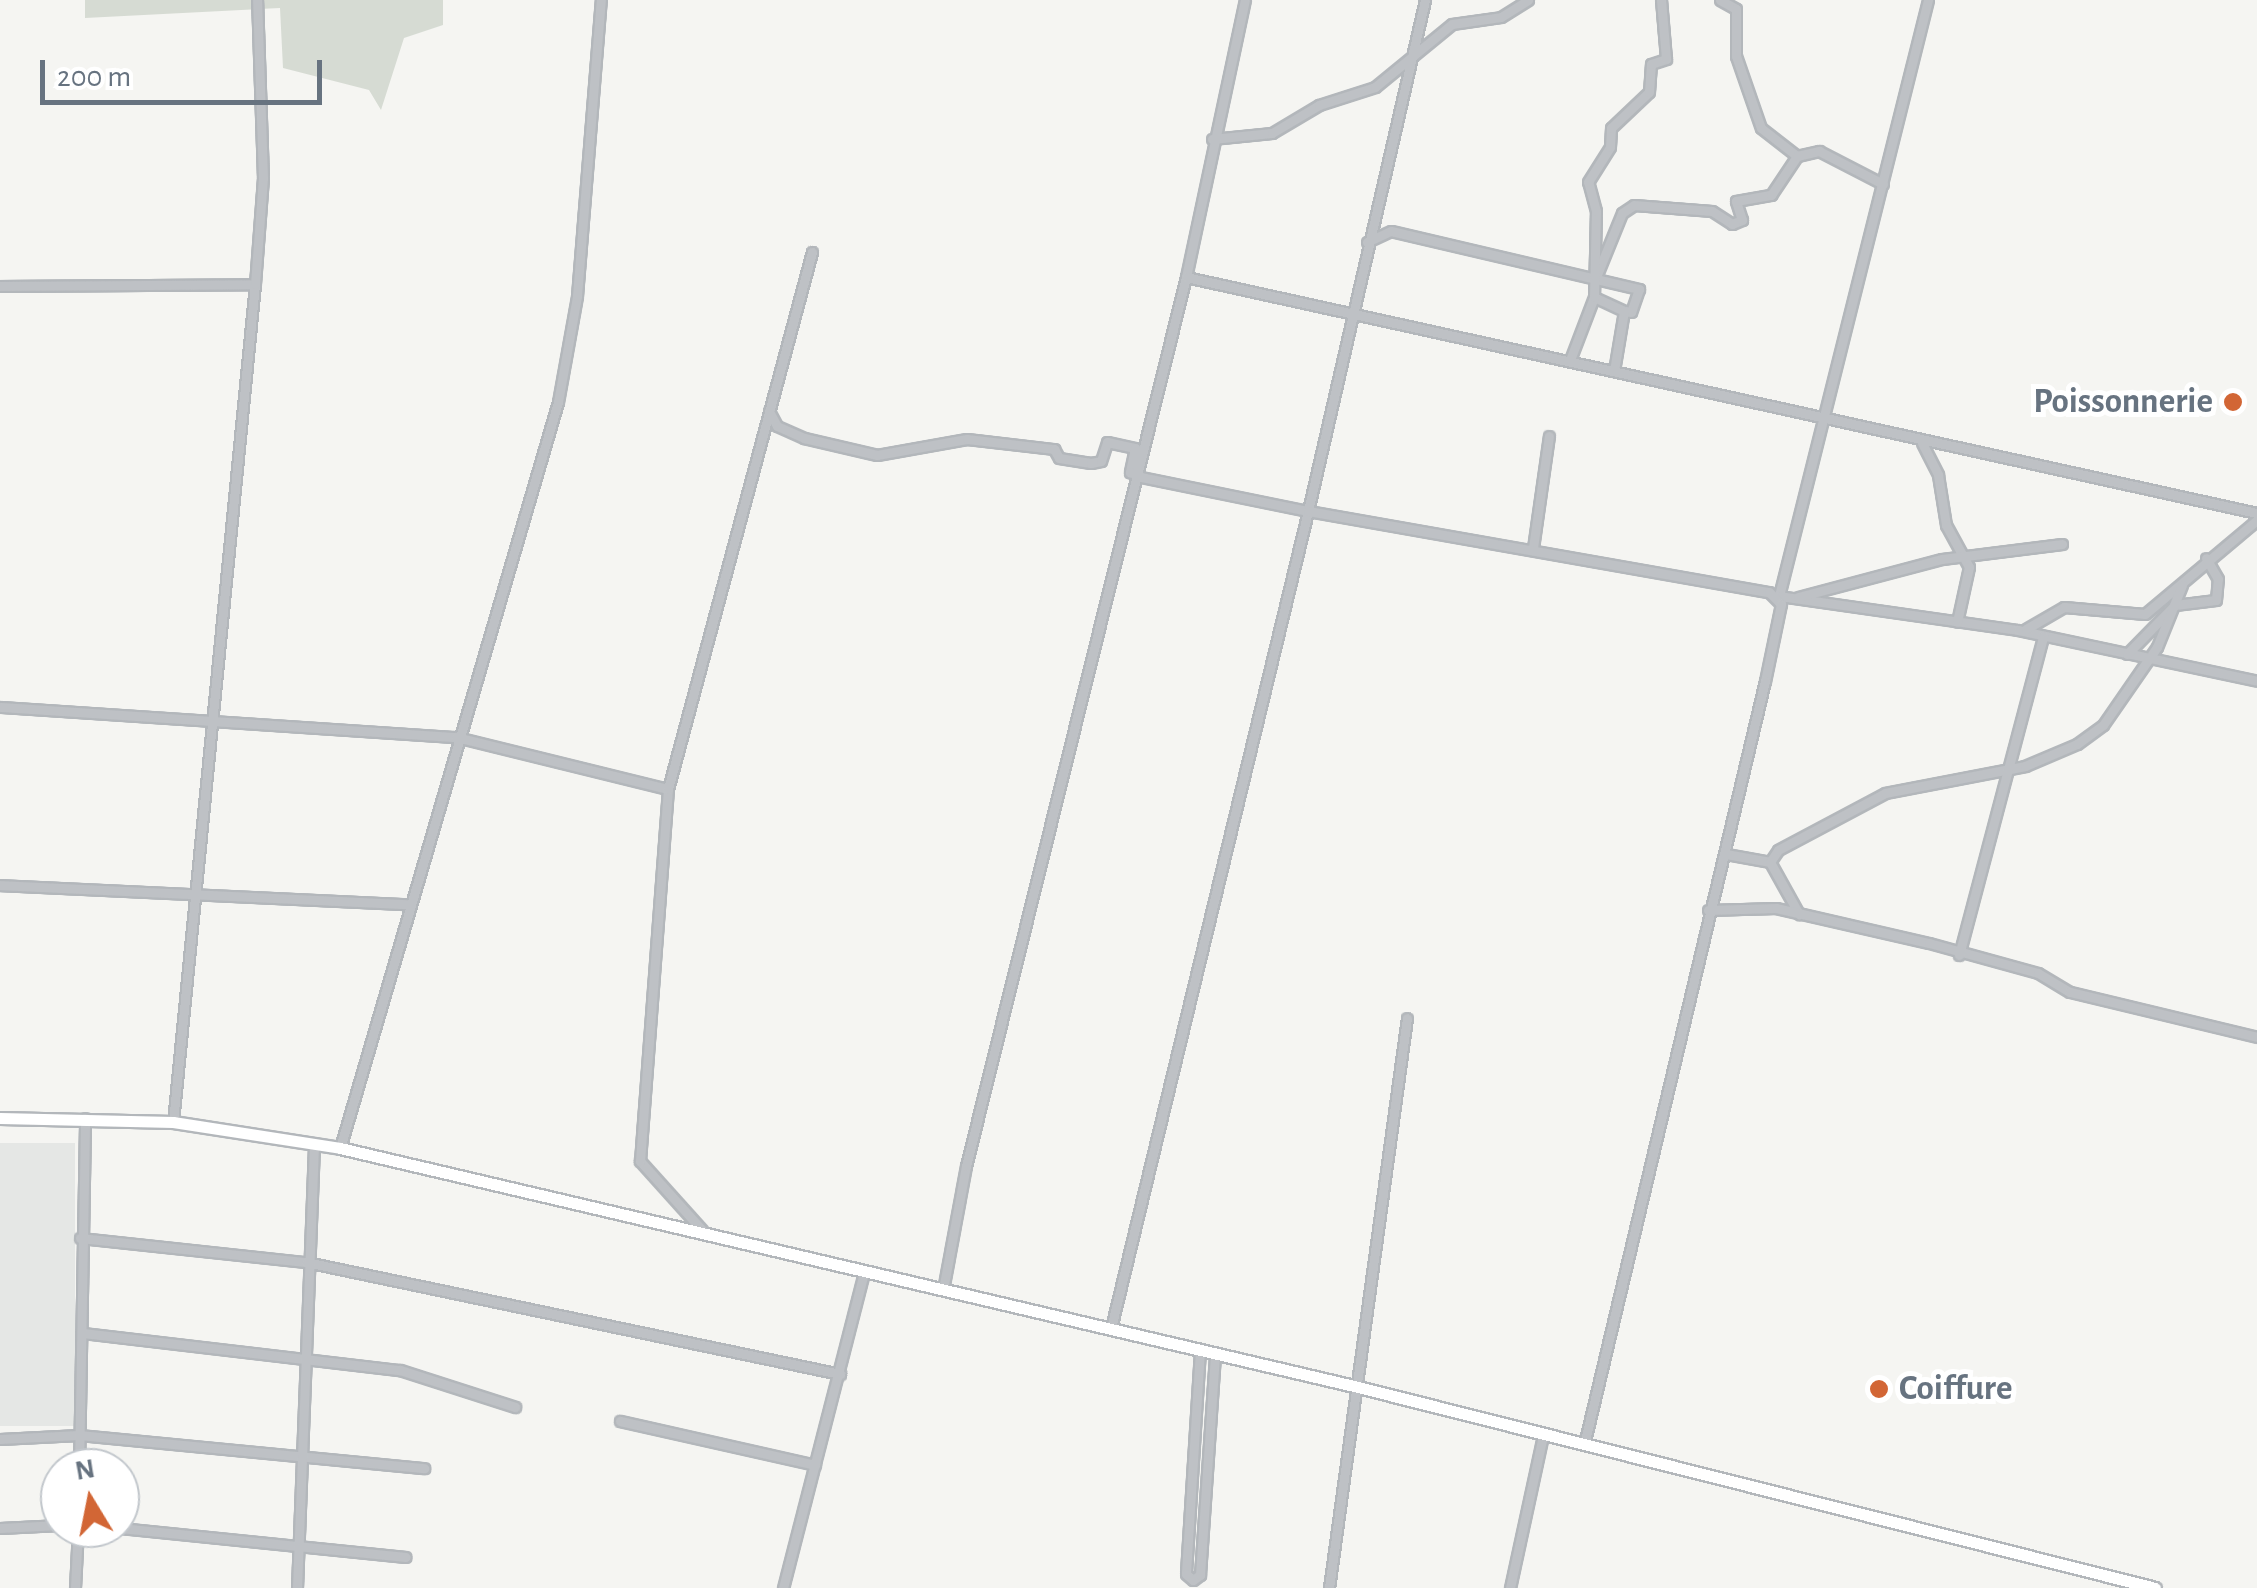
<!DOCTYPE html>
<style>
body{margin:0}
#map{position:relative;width:2257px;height:1588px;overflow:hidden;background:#f5f5f2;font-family:"Alegreya Sans",sans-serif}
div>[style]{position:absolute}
.built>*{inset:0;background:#e5e7e5;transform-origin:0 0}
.green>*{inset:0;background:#d6dbd3}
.roads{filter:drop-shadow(2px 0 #b3b7bb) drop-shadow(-2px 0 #b3b7bb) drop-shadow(0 2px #b3b7bb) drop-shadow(0 -2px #b3b7bb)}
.street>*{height:9px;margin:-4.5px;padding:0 4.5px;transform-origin:4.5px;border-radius:4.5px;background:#bec1c5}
.secondary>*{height:11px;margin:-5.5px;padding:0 5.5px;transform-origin:5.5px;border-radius:5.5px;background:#fff}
.dots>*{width:28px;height:28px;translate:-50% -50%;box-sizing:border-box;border:5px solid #fff;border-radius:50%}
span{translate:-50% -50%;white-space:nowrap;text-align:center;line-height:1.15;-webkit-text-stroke:10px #fff;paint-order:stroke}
.poi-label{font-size:35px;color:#677380;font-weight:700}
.right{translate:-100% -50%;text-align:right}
.left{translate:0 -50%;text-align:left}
.north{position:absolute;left:40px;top:1448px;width:100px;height:100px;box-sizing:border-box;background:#fff;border:2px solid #c2c7cc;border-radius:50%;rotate:350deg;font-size:28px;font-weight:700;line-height:40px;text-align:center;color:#677380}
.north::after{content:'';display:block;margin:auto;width:35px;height:45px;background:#d26635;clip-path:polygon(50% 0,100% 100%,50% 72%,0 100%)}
.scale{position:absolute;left:40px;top:60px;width:282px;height:45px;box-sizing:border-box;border:5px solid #677380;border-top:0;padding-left:12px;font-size:30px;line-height:35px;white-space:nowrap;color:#677380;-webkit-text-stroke:8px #fff;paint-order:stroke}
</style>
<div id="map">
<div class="built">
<i style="left:0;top:1143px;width:75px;height:283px"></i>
</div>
<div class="green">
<i style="clip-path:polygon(85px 0,443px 0,443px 25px,404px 38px,381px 110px,369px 90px,283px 68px,280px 8px,85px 18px)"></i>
</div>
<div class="roads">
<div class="street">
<i style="left:1720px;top:0;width:18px;rotate:29deg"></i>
<i style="left:1736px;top:9px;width:47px;rotate:90deg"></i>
<i style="left:1736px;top:56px;width:76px;rotate:70.9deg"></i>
<i style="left:1761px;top:128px;width:46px;rotate:37.9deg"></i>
<i style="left:1928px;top:0;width:614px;rotate:104.04deg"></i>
<i style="left:1779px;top:596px;width:241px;rotate:8.1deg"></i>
<i style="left:2018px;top:630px;width:244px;rotate:12deg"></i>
<i style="left:1212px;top:139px;width:60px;rotate:-5.7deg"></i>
<i style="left:1272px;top:133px;width:55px;rotate:-30.8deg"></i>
<i style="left:1319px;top:105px;width:59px;rotate:-17.8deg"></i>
<i style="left:1375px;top:87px;width:99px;rotate:-39.3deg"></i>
<i style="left:1452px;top:24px;width:49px;rotate:-8.1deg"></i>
<i style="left:1501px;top:17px;width:32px;rotate:-32deg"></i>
<i style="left:1367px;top:242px;width:26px;rotate:-25deg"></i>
<i style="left:1391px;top:231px;width:255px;rotate:13.2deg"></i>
<i style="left:1639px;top:289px;width:24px;rotate:109deg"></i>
<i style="left:1631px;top:312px;width:7px;rotate:-172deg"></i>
<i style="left:1624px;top:311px;width:61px;rotate:99.5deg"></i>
<i style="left:1186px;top:277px;width:283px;rotate:-78deg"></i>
<i style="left:1596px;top:277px;width:69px;rotate:-67.9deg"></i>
<i style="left:1622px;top:213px;width:14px;rotate:-34deg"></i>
<i style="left:1634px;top:205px;width:78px;rotate:4.4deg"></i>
<i style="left:1712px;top:211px;width:24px;rotate:33deg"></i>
<i style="left:1732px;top:224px;width:11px;rotate:-22deg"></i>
<i style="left:1742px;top:220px;width:20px;rotate:-108deg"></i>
<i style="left:1736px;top:201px;width:36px;rotate:-10deg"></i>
<i style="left:1771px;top:195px;width:47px;rotate:-56.3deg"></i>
<i style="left:1797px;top:156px;width:23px;rotate:-13deg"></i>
<i style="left:1819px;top:151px;width:72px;rotate:27.3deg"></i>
<i style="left:0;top:286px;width:255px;rotate:-0.4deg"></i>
<i style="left:1594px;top:297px;width:33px;rotate:25deg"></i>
<i style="left:1570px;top:360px;width:67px;rotate:-69.1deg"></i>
<i style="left:1594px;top:297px;width:86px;rotate:-88.7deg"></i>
<i style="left:1596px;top:211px;width:30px;rotate:-105deg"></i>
<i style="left:1588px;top:182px;width:41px;rotate:-57.8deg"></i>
<i style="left:1610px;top:147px;width:19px;rotate:-87deg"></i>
<i style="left:1611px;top:128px;width:52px;rotate:-43.5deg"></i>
<i style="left:1649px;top:92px;width:28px;rotate:-86deg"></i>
<i style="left:1651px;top:64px;width:16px;rotate:-18deg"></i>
<i style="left:1666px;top:59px;width:59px;rotate:-94.8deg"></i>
<i style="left:769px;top:411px;width:17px;rotate:62deg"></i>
<i style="left:777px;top:426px;width:30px;rotate:24deg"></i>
<i style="left:804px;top:438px;width:75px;rotate:13.1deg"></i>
<i style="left:877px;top:455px;width:91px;rotate:-10.1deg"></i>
<i style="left:967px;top:439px;width:88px;rotate:6.6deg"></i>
<i style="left:1054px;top:449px;width:10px;rotate:61deg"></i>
<i style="left:1059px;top:458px;width:32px;rotate:9deg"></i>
<i style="left:1091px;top:463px;width:10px;rotate:-11deg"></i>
<i style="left:1101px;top:461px;width:20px;rotate:-72deg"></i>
<i style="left:1107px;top:442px;width:29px;rotate:12deg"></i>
<i style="left:1135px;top:448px;width:25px;rotate:102deg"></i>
<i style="left:1130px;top:472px;width:12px;rotate:24deg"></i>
<i style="left:1141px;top:477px;width:170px;rotate:11.5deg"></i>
<i style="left:1308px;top:511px;width:524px;rotate:-77.1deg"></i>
<i style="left:1922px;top:443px;width:36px;rotate:63deg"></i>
<i style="left:1938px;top:475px;width:51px;rotate:80.9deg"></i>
<i style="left:1946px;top:525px;width:48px;rotate:61.3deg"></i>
<i style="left:1969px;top:567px;width:56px;rotate:102.3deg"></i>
<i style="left:1533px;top:548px;width:113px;rotate:-81.9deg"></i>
<i style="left:1798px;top:597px;width:149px;rotate:-14.8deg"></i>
<i style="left:1942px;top:559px;width:121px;rotate:-7.1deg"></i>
<i style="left:2026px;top:629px;width:44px;rotate:-30.1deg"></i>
<i style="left:2064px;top:607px;width:81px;rotate:4.9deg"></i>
<i style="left:2145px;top:614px;width:146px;rotate:-40deg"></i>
<i style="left:2127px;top:654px;width:69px;rotate:-45.6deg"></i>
<i style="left:2175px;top:605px;width:41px;rotate:-7deg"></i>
<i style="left:2216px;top:600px;width:21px;rotate:-85deg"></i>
<i style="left:2218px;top:579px;width:24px;rotate:-120deg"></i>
<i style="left:0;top:707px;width:457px;rotate:3.8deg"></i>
<i style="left:456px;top:737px;width:218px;rotate:13.8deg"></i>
<i style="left:1726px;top:854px;width:45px;rotate:10.3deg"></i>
<i style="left:1770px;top:862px;width:14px;rotate:-56deg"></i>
<i style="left:1778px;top:850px;width:121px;rotate:-28deg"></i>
<i style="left:1885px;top:793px;width:143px;rotate:-10.9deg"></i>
<i style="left:2025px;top:766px;width:56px;rotate:-22.9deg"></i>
<i style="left:2077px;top:744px;width:32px;rotate:-36deg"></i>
<i style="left:2103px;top:725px;width:95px;rotate:-55.3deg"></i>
<i style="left:2157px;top:647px;width:67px;rotate:-68deg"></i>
<i style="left:1770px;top:862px;width:60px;rotate:60.9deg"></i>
<i style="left:0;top:885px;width:408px;rotate:2.7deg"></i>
<i style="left:1708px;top:910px;width:68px;rotate:-1.7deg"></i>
<i style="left:1776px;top:908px;width:157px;rotate:12.9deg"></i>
<i style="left:1929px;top:943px;width:113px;rotate:15.4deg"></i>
<i style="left:2038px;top:973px;width:37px;rotate:31deg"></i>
<i style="left:2070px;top:992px;width:192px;rotate:13.5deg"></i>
<i style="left:1959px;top:955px;width:330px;rotate:-75.2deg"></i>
<i style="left:173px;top:1122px;width:842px;rotate:-84.41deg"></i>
<i style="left:255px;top:284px;width:106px;rotate:-85.7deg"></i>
<i style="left:263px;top:178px;width:178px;rotate:-91.9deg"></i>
<i style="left:340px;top:1148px;width:777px;rotate:-73.71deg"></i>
<i style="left:558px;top:402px;width:108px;rotate:-79.8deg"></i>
<i style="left:577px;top:296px;width:297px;rotate:-85.4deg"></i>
<i style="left:702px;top:1230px;width:93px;rotate:-131.9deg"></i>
<i style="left:640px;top:1161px;width:373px;rotate:-85.7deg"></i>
<i style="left:668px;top:789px;width:556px;rotate:-74.99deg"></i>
<i style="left:80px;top:1238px;width:227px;rotate:6.1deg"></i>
<i style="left:306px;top:1262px;width:546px;rotate:11.85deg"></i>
<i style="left:943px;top:1290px;width:126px;rotate:-79.5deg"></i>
<i style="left:966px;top:1166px;width:916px;rotate:-76.1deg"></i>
<i style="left:1186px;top:277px;width:1097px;rotate:12.43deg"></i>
<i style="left:1111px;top:1328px;width:840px;rotate:-76.44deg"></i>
<i style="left:1308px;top:511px;width:468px;rotate:10deg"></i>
<i style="left:1769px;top:592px;width:17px;rotate:45deg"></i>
<i style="left:1781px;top:604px;width:79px;rotate:101.7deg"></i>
<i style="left:1765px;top:681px;width:785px;rotate:103.33deg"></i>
<i style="left:83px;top:1333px;width:319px;rotate:6.7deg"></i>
<i style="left:400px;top:1370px;width:121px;rotate:17.8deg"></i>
<i style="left:1200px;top:1350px;width:224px;rotate:93.6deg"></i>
<i style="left:1186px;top:1574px;width:9px;rotate:41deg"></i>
<i style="left:1193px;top:1580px;width:9px;rotate:-36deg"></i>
<i style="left:1200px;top:1575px;width:222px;rotate:-86.1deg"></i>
<i style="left:620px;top:1421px;width:200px;rotate:12.7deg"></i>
<i style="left:0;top:1439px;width:79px;rotate:-2.9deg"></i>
<i style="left:79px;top:1435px;width:347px;rotate:5.5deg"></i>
<i style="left:79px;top:1468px;width:350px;rotate:-89deg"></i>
<i style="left:0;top:1528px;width:60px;rotate:-2.9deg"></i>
<i style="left:120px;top:1528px;width:287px;rotate:5.8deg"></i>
<i style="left:75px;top:1588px;width:60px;rotate:-87.1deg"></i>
<i style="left:297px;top:1588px;width:445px;rotate:-87.8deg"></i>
<i style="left:783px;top:1588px;width:326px;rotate:-75.6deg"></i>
<i style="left:1329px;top:1588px;width:575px;rotate:-82.21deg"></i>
<i style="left:1510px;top:1588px;width:157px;rotate:-77.8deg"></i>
</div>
<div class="secondary">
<i style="left:0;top:1118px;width:173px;rotate:1.3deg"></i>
<i style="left:173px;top:1122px;width:169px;rotate:8.8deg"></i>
<i style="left:340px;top:1148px;width:1042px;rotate:13.21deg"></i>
<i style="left:1354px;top:1386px;width:826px;rotate:14.15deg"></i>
</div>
</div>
<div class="dots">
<i style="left:2233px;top:402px;background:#d26635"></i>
<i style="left:1879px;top:1389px;background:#d26635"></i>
</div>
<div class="poi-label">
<span class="right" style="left:2213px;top:402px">Poissonnerie</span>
<span class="left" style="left:1899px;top:1389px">Coiffure</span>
</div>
<div class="north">N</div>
<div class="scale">200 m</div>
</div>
